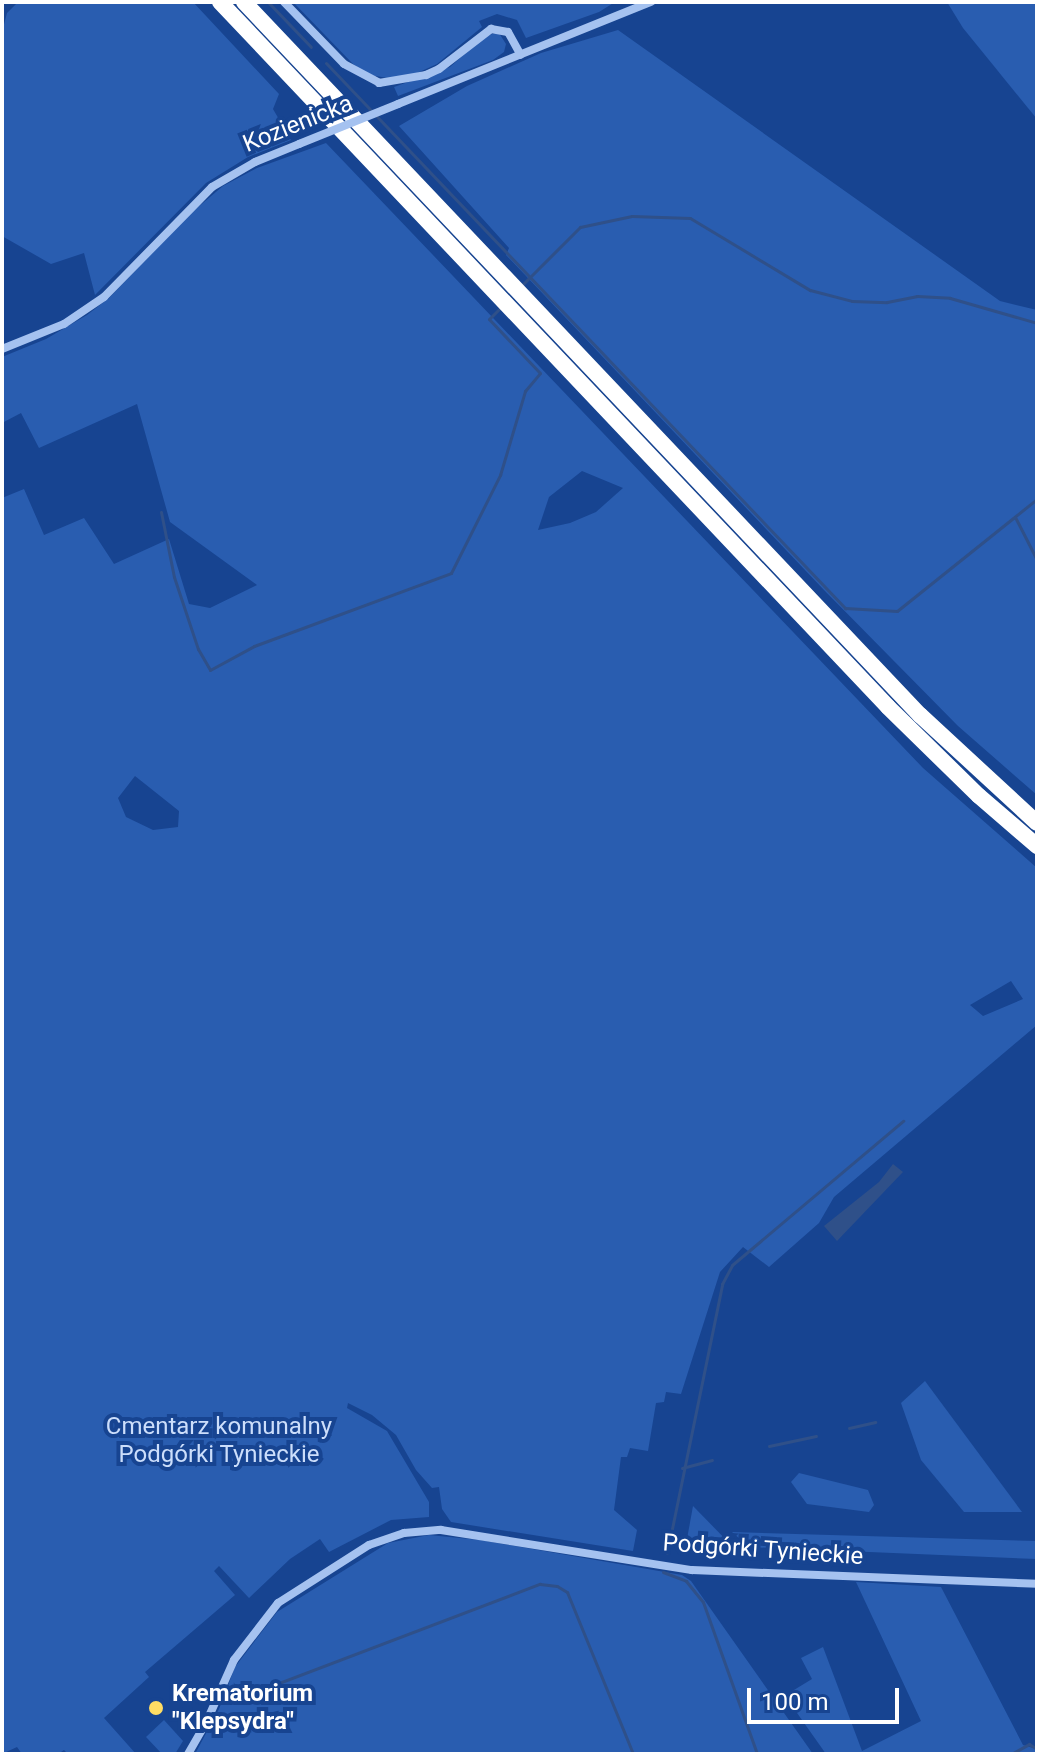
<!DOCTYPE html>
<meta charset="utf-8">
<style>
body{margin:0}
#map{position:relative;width:1039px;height:1756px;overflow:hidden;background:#174491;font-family:Roboto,sans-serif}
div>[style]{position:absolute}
.green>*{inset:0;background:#295db0}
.water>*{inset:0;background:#2f5089}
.stream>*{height:3px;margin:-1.5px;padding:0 1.5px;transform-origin:1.5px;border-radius:1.5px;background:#2f5089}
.minor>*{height:8px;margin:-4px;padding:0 4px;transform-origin:4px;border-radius:4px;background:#a5c2f0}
.motorway>*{height:16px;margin:-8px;padding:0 8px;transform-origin:8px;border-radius:8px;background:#fff}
.minor-bridge>*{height:8px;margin:-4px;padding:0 4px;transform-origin:4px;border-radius:4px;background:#a5c2f0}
.dots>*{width:22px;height:22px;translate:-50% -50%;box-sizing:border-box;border:4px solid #174491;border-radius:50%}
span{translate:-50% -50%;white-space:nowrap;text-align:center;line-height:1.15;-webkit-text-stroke:8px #174491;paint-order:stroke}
.street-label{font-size:24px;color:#fff}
.park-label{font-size:24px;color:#ccdefb}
.poi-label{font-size:24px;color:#fff;font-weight:700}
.left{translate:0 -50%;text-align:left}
.frame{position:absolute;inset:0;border:4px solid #fff;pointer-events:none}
.scale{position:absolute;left:747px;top:1688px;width:152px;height:36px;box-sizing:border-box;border:4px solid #fff;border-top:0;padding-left:10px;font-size:24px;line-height:28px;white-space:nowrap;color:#fff;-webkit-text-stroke:6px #174491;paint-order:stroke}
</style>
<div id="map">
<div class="green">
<i style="clip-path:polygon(18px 2px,193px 2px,279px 94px,273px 109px,291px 140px,248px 157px,206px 183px,95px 295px,84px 253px,51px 264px,2px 236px,2px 32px,7px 13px)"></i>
<i style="clip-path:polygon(293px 2px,615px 2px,599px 12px,526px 38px,517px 20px,497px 14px,479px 21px,482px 27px,437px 64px,415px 74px,388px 78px,369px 75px,353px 64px)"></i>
<i style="clip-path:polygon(947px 2px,1037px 2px,1037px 119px,963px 28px)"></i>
<i style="clip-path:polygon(618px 30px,1000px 301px,1037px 310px,1037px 795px,958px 726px,824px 590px,506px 255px,509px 248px,399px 126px,467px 86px,541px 53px)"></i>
<i style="clip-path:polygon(499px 33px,506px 44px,504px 52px,493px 60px,398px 96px,394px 87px,450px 67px,486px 35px)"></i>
<i style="clip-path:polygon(evenodd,326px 143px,923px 768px,1037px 868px,1037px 1025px,834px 1197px,819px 1223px,769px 1267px,743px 1247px,720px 1272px,681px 1394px,666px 1392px,664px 1402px,656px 1403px,648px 1451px,630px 1448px,627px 1457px,621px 1457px,614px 1510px,637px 1530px,633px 1551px,451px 1522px,442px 1509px,439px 1487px,432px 1488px,416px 1470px,396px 1435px,372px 1415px,348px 1403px,347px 1408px,387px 1431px,429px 1502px,429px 1517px,391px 1520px,329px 1552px,320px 1539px,290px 1559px,249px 1598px,219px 1566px,214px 1571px,235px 1595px,145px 1672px,149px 1677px,104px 1718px,136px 1754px,68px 1754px,64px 1750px,58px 1754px,22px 1754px,17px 1747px,2px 1754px,2px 498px,24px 489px,44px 535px,84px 518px,114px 564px,169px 539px,189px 604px,210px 608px,257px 585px,170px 522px,137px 404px,39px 448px,21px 413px,2px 423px,2px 357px,46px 339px,87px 315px,109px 298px,191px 213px,223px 186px,257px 168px,326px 143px,582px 471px,623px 488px,596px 512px,570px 523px,538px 530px,549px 497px,582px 471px,326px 143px,135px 776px,179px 811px,178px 827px,153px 830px,126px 817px,118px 798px,135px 776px,326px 143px,1011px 981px,1023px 999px,983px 1016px,970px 1005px,1011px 981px)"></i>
<i style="clip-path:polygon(925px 1381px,1022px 1512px,964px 1512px,921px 1460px,901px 1403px)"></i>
<i style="clip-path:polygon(799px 1473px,868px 1490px,874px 1505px,869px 1512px,807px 1504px,791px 1482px)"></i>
<i style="clip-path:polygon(693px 1506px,737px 1551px,685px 1550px)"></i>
<i style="clip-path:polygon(732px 1532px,1037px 1541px,1037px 1559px,749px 1547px)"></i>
<i style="clip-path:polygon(429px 1535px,480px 1540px,682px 1575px,691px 1581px,813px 1754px,195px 1754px,219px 1709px,235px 1667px,277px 1612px,388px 1543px)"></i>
<i style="clip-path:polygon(856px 1582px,941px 1587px,1023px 1745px,1037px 1749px,1037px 1754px,826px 1754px,790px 1703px,789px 1693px,812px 1679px,801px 1658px,823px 1647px,862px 1751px,921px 1721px)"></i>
<i style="clip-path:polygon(164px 1720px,183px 1741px,175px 1754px,162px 1754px,146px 1737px)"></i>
</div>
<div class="water">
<i style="clip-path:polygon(893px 1164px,903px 1172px,837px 1241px,824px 1226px,879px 1182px)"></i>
</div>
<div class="stream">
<i style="left:268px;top:2px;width:62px;rotate:46.3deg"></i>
<i style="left:326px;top:63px;width:753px;rotate:46.4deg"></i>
<i style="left:845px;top:608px;width:52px;rotate:3.3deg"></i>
<i style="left:897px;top:611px;width:179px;rotate:-38.7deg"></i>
<i style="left:523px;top:284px;width:81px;rotate:-45deg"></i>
<i style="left:580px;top:227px;width:53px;rotate:-11.9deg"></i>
<i style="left:632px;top:216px;width:58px;rotate:2deg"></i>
<i style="left:690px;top:218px;width:140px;rotate:31deg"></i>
<i style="left:810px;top:290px;width:43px;rotate:14.7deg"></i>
<i style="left:852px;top:301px;width:35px;rotate:2deg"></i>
<i style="left:887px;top:302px;width:31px;rotate:-11deg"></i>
<i style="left:917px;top:296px;width:33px;rotate:3deg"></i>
<i style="left:950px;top:298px;width:91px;rotate:16deg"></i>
<i style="left:161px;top:512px;width:66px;rotate:78.7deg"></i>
<i style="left:174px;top:577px;width:76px;rotate:71.6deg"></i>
<i style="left:198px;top:649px;width:24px;rotate:60deg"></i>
<i style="left:210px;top:670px;width:50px;rotate:-28.6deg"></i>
<i style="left:254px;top:646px;width:210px;rotate:-20.3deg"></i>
<i style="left:451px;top:573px;width:110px;rotate:-63.4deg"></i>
<i style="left:500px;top:475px;width:88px;rotate:-73.4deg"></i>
<i style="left:525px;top:391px;width:23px;rotate:-50deg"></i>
<i style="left:540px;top:373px;width:74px;rotate:-133.4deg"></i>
<i style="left:489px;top:319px;width:16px;rotate:-45deg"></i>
<i style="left:1015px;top:517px;width:48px;rotate:62.9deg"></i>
<i style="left:849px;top:1428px;width:27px;rotate:-13deg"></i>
<i style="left:769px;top:1446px;width:48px;rotate:-12deg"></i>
<i style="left:682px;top:1468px;width:31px;rotate:-15deg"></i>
<i style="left:667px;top:1553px;width:275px;rotate:-78.4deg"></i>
<i style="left:722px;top:1284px;width:21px;rotate:-62deg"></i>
<i style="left:732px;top:1265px;width:224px;rotate:-40.1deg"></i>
<i style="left:663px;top:1572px;width:25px;rotate:21deg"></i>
<i style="left:686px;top:1581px;width:27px;rotate:51deg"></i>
<i style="left:703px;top:1602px;width:161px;rotate:70.4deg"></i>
<i style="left:226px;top:1703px;width:336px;rotate:-20.8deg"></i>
<i style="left:540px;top:1584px;width:17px;rotate:7deg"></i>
<i style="left:557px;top:1586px;width:12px;rotate:31deg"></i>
<i style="left:567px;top:1592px;width:175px;rotate:67.8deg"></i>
<i style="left:1011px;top:1754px;width:21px;rotate:-29deg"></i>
<i style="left:1029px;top:1744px;width:9px;rotate:32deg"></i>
</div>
<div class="minor">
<i style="left:284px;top:2px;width:86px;rotate:45.9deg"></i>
<i style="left:344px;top:64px;width:40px;rotate:28deg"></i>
<i style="left:379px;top:83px;width:48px;rotate:-9.7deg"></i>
<i style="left:426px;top:75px;width:14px;rotate:-25deg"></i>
<i style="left:439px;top:69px;width:66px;rotate:-37.6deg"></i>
<i style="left:491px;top:29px;width:17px;rotate:10deg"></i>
<i style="left:508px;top:32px;width:26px;rotate:61deg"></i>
<i style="left:398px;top:104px;width:273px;rotate:-22deg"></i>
<i style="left:2px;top:349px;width:67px;rotate:-22deg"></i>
<i style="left:64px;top:324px;width:48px;rotate:-34deg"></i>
<i style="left:104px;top:297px;width:154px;rotate:-45.5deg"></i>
<i style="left:212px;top:187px;width:50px;rotate:-30.2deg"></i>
<i style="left:255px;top:162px;width:48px;rotate:-22.2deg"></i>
<i style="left:188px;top:1754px;width:36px;rotate:-60deg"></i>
<i style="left:206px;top:1723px;width:69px;rotate:-66deg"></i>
<i style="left:234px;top:1660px;width:72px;rotate:-52.3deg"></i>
<i style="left:278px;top:1603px;width:108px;rotate:-32.5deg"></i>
<i style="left:369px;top:1545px;width:37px;rotate:-19deg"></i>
<i style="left:404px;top:1533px;width:37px;rotate:-5deg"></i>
<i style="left:441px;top:1530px;width:254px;rotate:9.1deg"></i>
<i style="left:692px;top:1570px;width:345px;rotate:2.3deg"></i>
</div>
<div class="motorway">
<i style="left:220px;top:2px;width:971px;rotate:46.54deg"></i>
<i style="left:888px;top:707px;width:127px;rotate:44.4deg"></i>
<i style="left:979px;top:796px;width:77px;rotate:40.8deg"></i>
<i style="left:244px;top:2px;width:983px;rotate:46.53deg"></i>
<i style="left:920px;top:715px;width:159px;rotate:42.7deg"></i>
</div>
<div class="minor-bridge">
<i style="left:299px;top:144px;width:107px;rotate:-22deg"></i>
</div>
<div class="dots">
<i style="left:156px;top:1708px;background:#ffdd64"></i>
</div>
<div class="street-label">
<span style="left:298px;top:124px;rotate:-22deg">Kozienicka</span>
<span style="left:763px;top:1550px;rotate:4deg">Podgórki Tynieckie</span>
</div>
<div class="park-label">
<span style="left:219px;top:1441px">Cmentarz komunalny<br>Podgórki Tynieckie</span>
</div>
<div class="poi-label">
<span class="left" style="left:172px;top:1708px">Krematorium<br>"Klepsydra"</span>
</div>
<div class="frame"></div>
<div class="scale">100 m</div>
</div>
